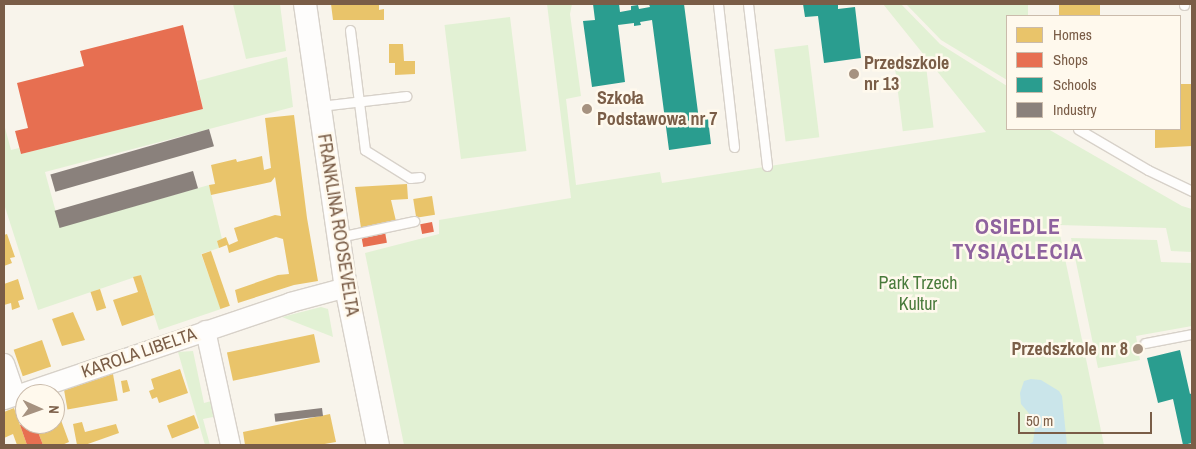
<!DOCTYPE html>
<meta charset="utf-8">
<style>
body{margin:0}
#map{position:relative;width:1196px;height:449px;overflow:hidden;background:#f8f4eb;font-family:"Archivo Narrow",sans-serif}
div>[style]{position:absolute}
.green>*{inset:0;background:#e2f1d4;transform-origin:0 0}
.water>*{inset:0;background:#cae5ea}
.homes>*{inset:0;background:#e9c46a;transform-origin:0 0}
.shops>*{inset:0;background:#e76f51;transform-origin:0 0}
.schools>*{inset:0;background:#2a9d8f}
.industry>*{inset:0;background:#8a817c;transform-origin:0 0}
.roads{filter:drop-shadow(1px 0 #d7d1c9) drop-shadow(-1px 0 #d7d1c9) drop-shadow(0 1px #d7d1c9) drop-shadow(0 -1px #d7d1c9)}
.service>*{height:9px;margin:-4.5px;padding:0 4.5px;transform-origin:4.5px;border-radius:4.5px;background:#fefdfc}
.minor>*{height:19px;margin:-9.5px;padding:0 9.5px;transform-origin:9.5px;border-radius:9.5px;background:#fefdfc}
.tertiary>*{height:22px;margin:-11px;padding:0 11px;transform-origin:11px;border-radius:11px;background:#fefdfc}
.dots>*{width:14px;height:14px;translate:-50% -50%;box-sizing:border-box;border:2px solid #fff9ed;border-radius:50%}
span{translate:-50% -50%;white-space:nowrap;text-align:center;line-height:1.15;-webkit-text-stroke:5px #fff9ed;paint-order:stroke}
.poi-label{font-size:18px;color:#7a5d47;font-weight:700}
.left{translate:0 -50%;text-align:left}
.right{translate:-100% -50%;text-align:right}
.street-label{font-size:18px;color:#7a5d47}
.park-label{font-size:18px;color:#497b3b}
.district-label{font-size:22px;color:#8e629e;font-weight:700;letter-spacing:1px}
.frame{position:absolute;inset:0;border:5px solid #7a5d47;pointer-events:none}
.legend{position:absolute;left:1006px;top:15px;width:175px;height:115px;box-sizing:border-box;background:#fff9ed;border:1px solid #cabbab;margin:0;padding:6px 9px;list-style:none;font-size:15px;color:#7a5d47}
.legend li{display:flex;align-items:center;gap:10px;height:25px}
.legend b{width:25px;border:1px solid #cabbab}
.north{position:absolute;left:15px;top:384px;width:50px;height:50px;box-sizing:border-box;background:#fff9ed;border:1px solid #cabbab;border-radius:50%;rotate:92deg;font-size:14px;font-weight:700;line-height:20px;text-align:center;color:#7a5d47}
.north::after{content:'';display:block;margin:auto;width:18px;height:22px;background:#a69280;clip-path:polygon(50% 0,100% 100%,50% 72%,0 100%)}
.scale{position:absolute;left:1018px;top:412px;width:134px;height:22px;box-sizing:border-box;border:2px solid #7a5d47;border-top:0;padding-left:6px;font-size:15px;line-height:18px;white-space:nowrap;color:#7a5d47;-webkit-text-stroke:4px #fff9ed;paint-order:stroke}
</style>
<div id="map">
<div class="green">
<i style="clip-path:polygon(233px 4px,280px 4px,286px 51px,246px 59px)"></i>
<i style="clip-path:polygon(547px 4px,572px 4px,570px 14px,581px 96px,566px 99px,576px 185px,660px 172px,662px 183px,986px 132px,883px 4px,901px 4px,940px 44px,1007px 86px,1007px 129px,1048px 129px,1182px 206px,1192px 209px,1192px 252px,1171px 251px,1166px 228px,1058px 225px,1104px 445px,404px 445px,365px 253px,439px 234px,439px 220px,571px 198px)"></i>
<i style="clip-path:polygon(906px 4px,1028px 4px,1028px 16px,1007px 16px,1007px 80px,941px 40px)"></i>
<i style="left:510px;top:17px;width:135px;height:66px;rotate:83deg"></i>
<i style="left:808px;top:45px;width:93px;height:34px;rotate:83deg"></i>
<i style="clip-path:polygon(287px 57px,293px 107px,45px 172px,60px 227px,209px 185px,222px 239px,217px 241px,219px 248px,201px 254px,221px 309px,159px 330px,141px 275px,38px 310px,4px 204px,4px 124px,11px 150px,19px 148px,21px 154px,203px 109px,197px 81px)"></i>
<i style="left:926px;top:66px;width:62px;height:31px;rotate:83deg"></i>
<i style="clip-path:polygon(1071px 238px,1157px 240px,1161px 262px,1192px 263px,1192px 326px,1136px 336px,1140px 360px,1098px 368px)"></i>
<i style="clip-path:polygon(321px 307px,328px 309px,333px 337px,282px 317px)"></i>
<i style="clip-path:polygon(193px 351px,204px 403px,215px 400px,218px 416px,203px 419px,210px 445px,205px 445px,178px 352px)"></i>
</div>
<div class="water">
<i style="clip-path:polygon(1031px 379px,1041px 380px,1059px 391px,1062px 396px,1067px 445px,1027px 445px,1033px 442px,1035px 428px,1032px 417px,1021px 404px,1020px 393px,1024px 381px)"></i>
</div>
<div class="homes">
<i style="clip-path:polygon(331px 4px,379px 4px,379px 10px,384px 9px,384px 20px,333px 20px)"></i>
<i style="left:1059px;top:4px;width:41px;height:12px"></i>
<i style="clip-path:polygon(389px 44px,403px 44px,404px 61px,415px 61px,415px 74px,395px 75px,395px 63px,389px 63px)"></i>
<i style="clip-path:polygon(1180px 84px,1192px 84px,1192px 146px,1155px 148px,1155px 129px,1180px 129px)"></i>
<i style="clip-path:polygon(294px 115px,307px 218px,318px 281px,294px 285px,238px 303px,235px 290px,278px 275px,289px 274px,283px 239px,276px 237px,229px 253px,227px 245px,219px 248px,217px 241px,226px 237px,229px 245px,238px 241px,234px 228px,275px 215px,281px 216px,275px 177px,271px 182px,211px 195px,209px 185px,215px 184px,211px 165px,236px 159px,237px 162px,262px 156px,264px 170px,271px 168px,265px 118px)"></i>
<i style="clip-path:polygon(407px 184px,408px 199px,391px 200px,396px 221px,361px 228px,355px 187px)"></i>
<i style="left:432px;top:196px;width:19px;height:19px;rotate:81deg"></i>
<i style="clip-path:polygon(7px 234px,15px 257px,10px 258px,12px 263px,4px 266px,4px 235px)"></i>
<i style="left:211px;top:251px;width:58px;height:10px;rotate:71deg"></i>
<i style="clip-path:polygon(141px 275px,154px 315px,122px 326px,113px 300px,138px 292px,133px 277px)"></i>
<i style="clip-path:polygon(18px 279px,24px 299px,18px 301px,20px 307px,12px 310px,11px 303px,4px 305px,4px 284px)"></i>
<i style="left:100px;top:289px;width:20px;height:10px;rotate:72deg"></i>
<i style="clip-path:polygon(73px 312px,85px 340px,62px 346px,52px 319px)"></i>
<i style="left:314px;top:334px;width:29px;height:89px;rotate:78deg"></i>
<i style="left:42px;top:340px;width:28px;height:30px;rotate:71deg"></i>
<i style="clip-path:polygon(180px 369px,188px 393px,159px 403px,157px 397px,152px 399px,149px 391px,154px 389px,151px 379px)"></i>
<i style="left:113px;top:374px;width:27px;height:51px;rotate:80deg"></i>
<i style="clip-path:polygon(127px 380px,130px 391px,123px 393px,121px 381px)"></i>
<i style="clip-path:polygon(14px 408px,20px 425px,27px 445px,17px 445px,13px 434px,4px 438px,4px 412px)"></i>
<i style="clip-path:polygon(58px 412px,69px 442px,62px 445px,43px 445px,35px 424px,55px 424px,55px 413px)"></i>
<i style="clip-path:polygon(330px 414px,336px 442px,319px 445px,245px 445px,243px 432px)"></i>
<i style="left:194px;top:415px;width:14px;height:29px;rotate:69deg"></i>
<i style="clip-path:polygon(82px 422px,85px 432px,116px 424px,119px 433px,85px 445px,77px 445px,73px 424px)"></i>
</div>
<div class="shops">
<i style="clip-path:polygon(183px 25px,203px 109px,21px 154px,15px 131px,28px 128px,17px 83px,84px 66px,80px 51px)"></i>
<i style="left:432px;top:222px;width:10px;height:12px;rotate:79deg"></i>
<i style="left:385px;top:232px;width:11px;height:24px;rotate:80deg"></i>
<i style="clip-path:polygon(25px 423px,35px 424px,43px 445px,27px 445px,20px 425px)"></i>
</div>
<div class="schools">
<i style="clip-path:polygon(593px 4px,619px 4px,620px 12px,631px 10px,631px 6px,638px 5px,639px 9px,650px 7px,649px 4px,684px 4px,699px 120px,708px 119px,711px 144px,669px 150px,652px 20px,640px 22px,641px 25px,634px 26px,634px 23px,618px 25px,625px 82px,592px 87px,583px 21px,595px 20px)"></i>
<i style="clip-path:polygon(803px 4px,838px 4px,838px 9px,855px 7px,861px 58px,824px 63px,818px 16px,805px 17px)"></i>
<i style="clip-path:polygon(1180px 350px,1190px 394px,1192px 393px,1192px 443px,1183px 445px,1173px 399px,1158px 403px,1147px 358px)"></i>
</div>
<div class="industry">
<i style="left:209px;top:129px;width:18px;height:165px;rotate:74deg"></i>
<i style="left:193px;top:171px;width:18px;height:144px;rotate:74deg"></i>
<i style="left:322px;top:408px;width:8px;height:48px;rotate:83deg"></i>
</div>
<div class="roads">
<div class="service">
<i style="left:718px;top:4px;width:144px;rotate:83.6deg"></i>
<i style="left:748px;top:4px;width:163px;rotate:83.3deg"></i>
<i style="left:1184px;top:4px;width:1px;rotate:90deg"></i>
<i style="left:350px;top:30px;width:121px;rotate:82.9deg"></i>
<i style="left:365px;top:150px;width:53px;rotate:31.9deg"></i>
<i style="left:410px;top:178px;width:10px;rotate:-6deg"></i>
<i style="left:320px;top:106px;width:87px;rotate:-6.6deg"></i>
<i style="left:1078px;top:129px;width:81px;rotate:30.4deg"></i>
<i style="left:1148px;top:170px;width:49px;rotate:25.5deg"></i>
<i style="left:339px;top:237px;width:77px;rotate:-12deg"></i>
<i style="left:1145px;top:343px;width:48px;rotate:-10.8deg"></i>
</div>
<div class="minor">
<i style="left:205px;top:330px;width:118px;rotate:77.7deg"></i>
<i style="left:4px;top:363px;width:34px;rotate:71deg"></i>
<i style="left:4px;top:399px;width:302px;rotate:-18.7deg"></i>
<i style="left:290px;top:302px;width:58px;rotate:-15deg"></i>
</div>
<div class="tertiary">
<i style="left:305px;top:4px;width:286px;rotate:81.8deg"></i>
<i style="left:346px;top:287px;width:161px;rotate:78.6deg"></i>
</div>
</div>
<div class="dots">
<i style="left:854px;top:74px;background:#a69280"></i>
<i style="left:587px;top:109px;background:#a69280"></i>
<i style="left:1138px;top:349px;background:#a69280"></i>
</div>
<div class="poi-label">
<span class="left" style="left:864px;top:74px">Przedszkole<br>nr 13</span>
<span class="left" style="left:597px;top:109px">Szkoła<br>Podstawowa nr 7</span>
<span class="right" style="left:1128px;top:349px">Przedszkole nr 8</span>
</div>
<div class="street-label">
<span style="left:338px;top:225px;rotate:81deg">FRANKLINA ROOSEVELTA</span>
<span style="left:139px;top:353px;rotate:-19deg">KAROLA LIBELTA</span>
</div>
<div class="park-label">
<span style="left:918px;top:294px">Park Trzech<br>Kultur</span>
</div>
<div class="district-label">
<span style="left:1018px;top:239px">OSIEDLE<br>TYSIĄCLECIA</span>
</div>
<div class="frame"></div>
<ul class="legend">
<li><b style="height:14px;background:#e9c46a"></b>Homes</li>
<li><b style="height:14px;background:#e76f51"></b>Shops</li>
<li><b style="height:14px;background:#2a9d8f"></b>Schools</li>
<li><b style="height:14px;background:#8a817c"></b>Industry</li>
</ul>
<div class="north">N</div>
<div class="scale">50 m</div>
</div>
